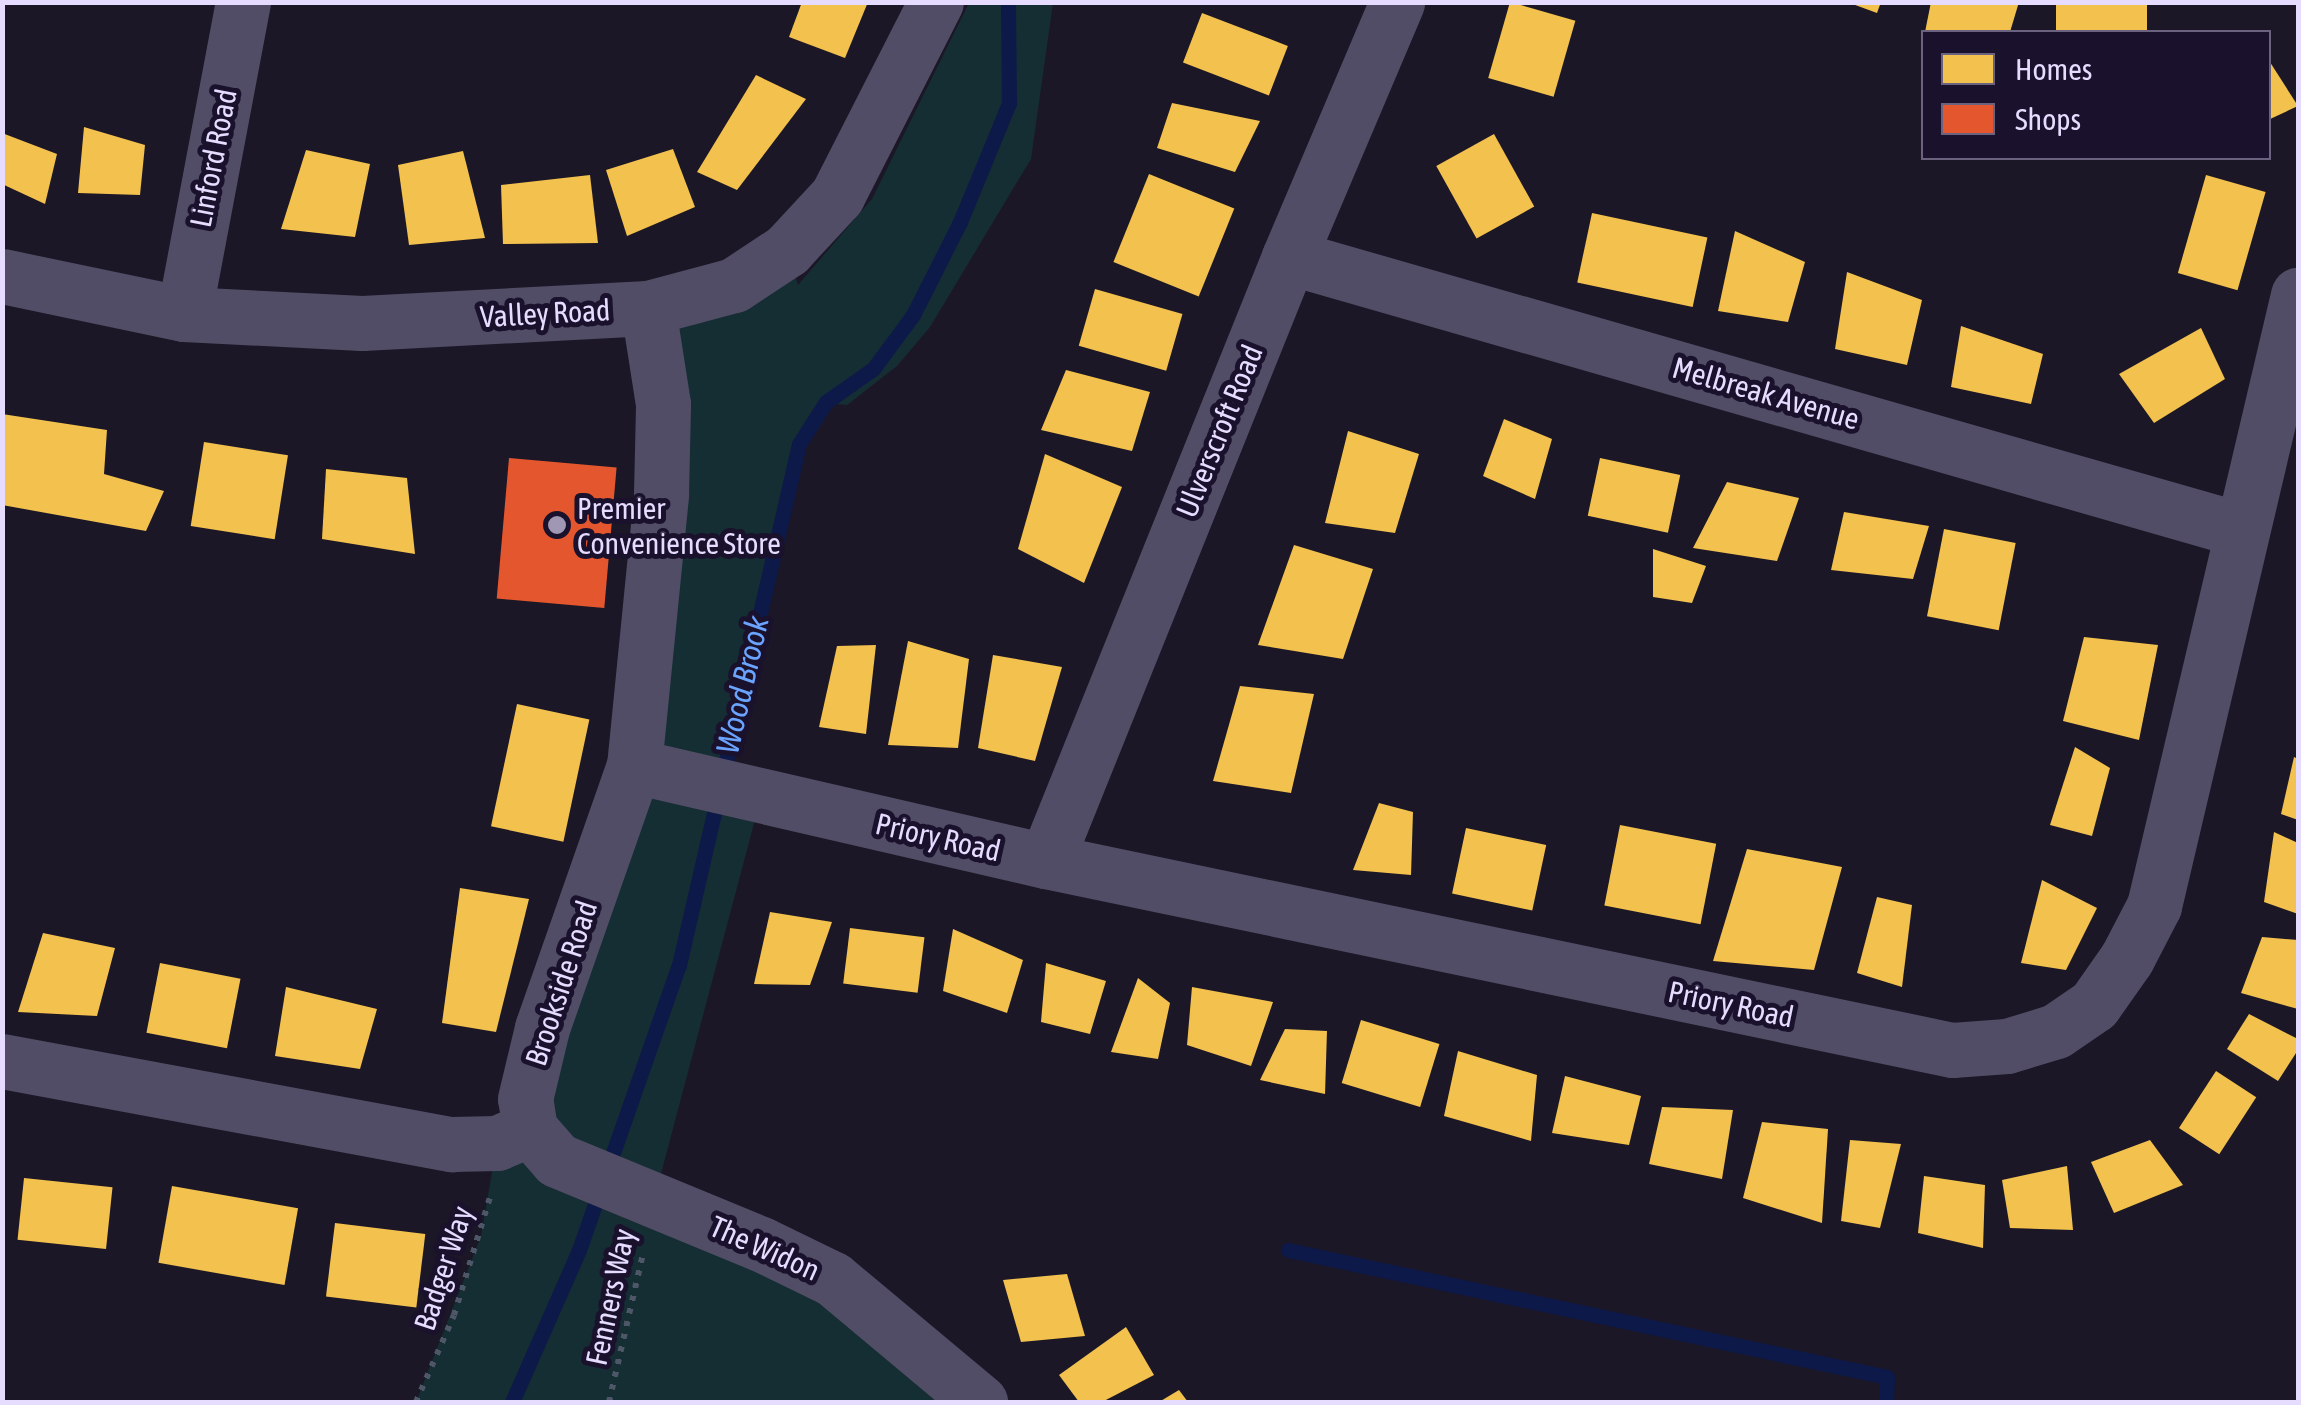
<!DOCTYPE html>
<style>
body{margin:0}
#map{position:relative;width:2301px;height:1405px;overflow:hidden;background:#1c1726;font-family:"Asap Condensed",sans-serif}
div>[style]{position:absolute}
.green>*{inset:0;background:#152e34}
.homes>*{inset:0;background:#f2c14e;transform-origin:0 0}
.shops>*{inset:0;background:#e4572e;transform-origin:0 0}
.stream>*{height:15px;margin:-7.5px;padding:0 7.5px;transform-origin:7.5px;border-radius:7.5px;background:#0d1948}
.path>*{height:6px;margin-top:-3px;transform-origin:0;background:repeating-linear-gradient(90deg,#4d5767 0 5px,transparent 0 13px)}
.minor>*{height:55px;margin:-27.5px;padding:0 27.5px;transform-origin:27.5px;border-radius:27.5px;background:#524d66}
.dots>*{width:28px;height:28px;translate:-50% -50%;box-sizing:border-box;border:5px solid #1a112c;border-radius:50%}
span{translate:-50% -50%;white-space:nowrap;text-align:center;line-height:1.15;-webkit-text-stroke:10px #1a112c;paint-order:stroke}
.street-label{font-size:30px;color:#e5dcff}
.poi-label{font-size:30px;color:#e5dcff}
.left{translate:0 -50%;text-align:left}
.water-label{font-size:32px;color:#6aa4ff;font-style:italic}
.frame{position:absolute;inset:0;border:5px solid #e5dcff;pointer-events:none}
.legend{position:absolute;left:1921px;top:30px;width:350px;height:130px;box-sizing:border-box;background:#1a112c;border:2px solid #6b6280;margin:0;padding:12px 18px;list-style:none;font-size:30px;color:#e5dcff}
.legend li{display:flex;align-items:center;gap:20px;height:50px}
.legend b{width:50px;border:2px solid #6b6280}
</style>
<div id="map">
<div class="green">
<i style="clip-path:polygon(969px 3px,1053px 3px,1031px 159px,930px 327px,897px 366px,847px 405px,826px 403px,799px 444px,720px 787px,761px 797px,654px 1200px,980px 1402px,416px 1402px,481px 1236px,497px 1143px,634px 766px,648px 308px,787px 250px,798px 285px,872px 199px)"></i>
</div>
<div class="homes">
<i style="clip-path:polygon(802px 2px,868px 2px,845px 58px,789px 37px)"></i>
<i style="left:1510px;top:2px;width:68px;height:79px;rotate:16deg"></i>
<i style="clip-path:polygon(1847px 2px,1881px 2px,1877px 13px)"></i>
<i style="clip-path:polygon(1931px 2px,2019px 2px,2010px 32px,1925px 32px)"></i>
<i style="left:2056px;top:2px;width:91px;height:31px"></i>
<i style="left:1202px;top:13px;width:92px;height:53px;rotate:21deg"></i>
<i style="clip-path:polygon(2268px 59px,2298px 106px,2268px 120px)"></i>
<i style="clip-path:polygon(756px 75px,806px 99px,737px 190px,697px 172px)"></i>
<i style="clip-path:polygon(1172px 103px,1260px 121px,1235px 172px,1157px 148px)"></i>
<i style="clip-path:polygon(84px 127px,145px 145px,140px 195px,78px 193px)"></i>
<i style="clip-path:polygon(2px 133px,57px 154px,45px 204px,2px 184px)"></i>
<i style="left:1494px;top:134px;width:83px;height:66px;rotate:61deg"></i>
<i style="clip-path:polygon(673px 149px,695px 207px,627px 236px,606px 170px)"></i>
<i style="clip-path:polygon(306px 150px,370px 164px,355px 237px,281px 229px)"></i>
<i style="clip-path:polygon(463px 151px,485px 238px,409px 245px,398px 165px)"></i>
<i style="left:1149px;top:174px;width:92px;height:95px;rotate:22deg"></i>
<i style="clip-path:polygon(590px 175px,598px 243px,503px 244px,501px 185px)"></i>
<i style="left:2206px;top:175px;width:62px;height:102px;rotate:16deg"></i>
<i style="left:1592px;top:213px;width:118px;height:71px;rotate:12deg"></i>
<i style="clip-path:polygon(1735px 231px,1805px 262px,1788px 322px,1718px 311px)"></i>
<i style="clip-path:polygon(1847px 272px,1922px 300px,1907px 365px,1835px 349px)"></i>
<i style="left:1095px;top:289px;width:91px;height:59px;rotate:16deg"></i>
<i style="clip-path:polygon(1961px 326px,2043px 354px,2031px 404px,1951px 387px)"></i>
<i style="clip-path:polygon(2201px 328px,2225px 379px,2154px 423px,2119px 374px)"></i>
<i style="clip-path:polygon(1066px 370px,1150px 392px,1132px 451px,1041px 430px)"></i>
<i style="clip-path:polygon(2px 414px,107px 430px,104px 474px,164px 491px,146px 531px,2px 505px)"></i>
<i style="clip-path:polygon(1504px 419px,1552px 439px,1535px 499px,1483px 476px)"></i>
<i style="clip-path:polygon(1348px 431px,1419px 454px,1395px 533px,1325px 523px)"></i>
<i style="left:204px;top:442px;width:85px;height:85px;rotate:9deg"></i>
<i style="clip-path:polygon(1045px 454px,1122px 487px,1084px 583px,1018px 549px)"></i>
<i style="left:1600px;top:458px;width:82px;height:59px;rotate:12deg"></i>
<i style="clip-path:polygon(326px 469px,407px 478px,415px 554px,322px 539px)"></i>
<i style="clip-path:polygon(1727px 482px,1799px 498px,1777px 561px,1693px 548px)"></i>
<i style="clip-path:polygon(1844px 512px,1929px 526px,1913px 579px,1831px 570px)"></i>
<i style="left:1944px;top:529px;width:73px;height:89px;rotate:11deg"></i>
<i style="clip-path:polygon(1294px 545px,1373px 569px,1343px 659px,1258px 645px)"></i>
<i style="clip-path:polygon(1653px 549px,1706px 566px,1692px 603px,1653px 597px)"></i>
<i style="clip-path:polygon(2084px 637px,2158px 645px,2139px 740px,2063px 721px)"></i>
<i style="clip-path:polygon(908px 641px,969px 659px,958px 748px,888px 745px)"></i>
<i style="clip-path:polygon(876px 645px,866px 734px,819px 727px,837px 646px)"></i>
<i style="clip-path:polygon(993px 655px,1062px 667px,1035px 761px,978px 748px)"></i>
<i style="clip-path:polygon(1240px 686px,1314px 694px,1291px 793px,1213px 781px)"></i>
<i style="left:517px;top:704px;width:74px;height:125px;rotate:12deg"></i>
<i style="clip-path:polygon(2075px 747px,2110px 768px,2092px 836px,2050px 825px)"></i>
<i style="clip-path:polygon(2294px 757px,2298px 759px,2298px 820px,2281px 814px)"></i>
<i style="clip-path:polygon(1379px 803px,1413px 812px,1411px 875px,1353px 870px)"></i>
<i style="left:1620px;top:825px;width:98px;height:82px;rotate:11deg"></i>
<i style="left:1466px;top:828px;width:82px;height:67px;rotate:12deg"></i>
<i style="clip-path:polygon(2274px 832px,2298px 843px,2298px 914px,2264px 902px)"></i>
<i style="clip-path:polygon(1747px 849px,1842px 867px,1814px 970px,1713px 961px)"></i>
<i style="clip-path:polygon(2042px 880px,2097px 908px,2066px 970px,2021px 963px)"></i>
<i style="clip-path:polygon(460px 888px,529px 899px,496px 1032px,442px 1023px)"></i>
<i style="clip-path:polygon(1877px 897px,1912px 905px,1902px 987px,1857px 973px)"></i>
<i style="clip-path:polygon(770px 912px,832px 922px,810px 985px,754px 984px)"></i>
<i style="left:850px;top:928px;width:75px;height:56px;rotate:7deg"></i>
<i style="clip-path:polygon(953px 929px,1023px 960px,1007px 1013px,943px 991px)"></i>
<i style="clip-path:polygon(43px 933px,115px 948px,97px 1016px,18px 1012px)"></i>
<i style="clip-path:polygon(2262px 937px,2298px 940px,2298px 1009px,2241px 993px)"></i>
<i style="left:160px;top:963px;width:82px;height:71px;rotate:11deg"></i>
<i style="clip-path:polygon(1046px 963px,1106px 981px,1090px 1034px,1041px 1022px)"></i>
<i style="clip-path:polygon(1138px 978px,1170px 1003px,1158px 1059px,1111px 1052px)"></i>
<i style="clip-path:polygon(286px 987px,377px 1009px,360px 1069px,275px 1056px)"></i>
<i style="clip-path:polygon(1192px 987px,1273px 1002px,1251px 1066px,1187px 1045px)"></i>
<i style="clip-path:polygon(2249px 1014px,2298px 1039px,2298px 1050px,2278px 1081px,2227px 1049px)"></i>
<i style="left:1361px;top:1020px;width:82px;height:66px;rotate:17deg"></i>
<i style="clip-path:polygon(1285px 1029px,1327px 1031px,1325px 1094px,1260px 1080px)"></i>
<i style="clip-path:polygon(1458px 1051px,1537px 1075px,1531px 1141px,1444px 1116px)"></i>
<i style="left:2216px;top:1071px;width:48px;height:68px;rotate:33deg"></i>
<i style="clip-path:polygon(1565px 1076px,1641px 1096px,1629px 1145px,1552px 1133px)"></i>
<i style="clip-path:polygon(1662px 1107px,1733px 1110px,1722px 1179px,1649px 1164px)"></i>
<i style="clip-path:polygon(1762px 1122px,1828px 1129px,1822px 1223px,1743px 1198px)"></i>
<i style="clip-path:polygon(1850px 1140px,1901px 1144px,1880px 1228px,1841px 1221px)"></i>
<i style="clip-path:polygon(2150px 1140px,2183px 1185px,2114px 1213px,2091px 1162px)"></i>
<i style="clip-path:polygon(2067px 1166px,2073px 1230px,2010px 1228px,2002px 1180px)"></i>
<i style="clip-path:polygon(1924px 1176px,1985px 1185px,1983px 1248px,1918px 1233px)"></i>
<i style="left:24px;top:1178px;width:89px;height:62px;rotate:6deg"></i>
<i style="left:172px;top:1186px;width:128px;height:78px;rotate:10deg"></i>
<i style="left:335px;top:1223px;width:91px;height:74px;rotate:7deg"></i>
<i style="clip-path:polygon(1067px 1274px,1085px 1336px,1021px 1342px,1003px 1280px)"></i>
<i style="clip-path:polygon(1126px 1327px,1154px 1375px,1102px 1402px,1079px 1402px,1059px 1375px)"></i>
<i style="clip-path:polygon(1179px 1390px,1188px 1402px,1159px 1402px)"></i>
</div>
<div class="shops">
<i style="left:509px;top:458px;width:108px;height:141px;rotate:5deg"></i>
</div>
<div class="stream">
<i style="left:1288px;top:1250px;width:612px;rotate:11.97deg"></i>
<i style="left:1887px;top:1377px;width:25px;rotate:92deg"></i>
<i style="left:512px;top:1402px;width:166px;rotate:-66.2deg"></i>
<i style="left:579px;top:1250px;width:302px;rotate:-70.7deg"></i>
<i style="left:679px;top:965px;width:535px;rotate:-77.03deg"></i>
<i style="left:799px;top:444px;width:50px;rotate:-57.3deg"></i>
<i style="left:826px;top:402px;width:57px;rotate:-35.1deg"></i>
<i style="left:873px;top:369px;width:67px;rotate:-53.5deg"></i>
<i style="left:913px;top:315px;width:104px;rotate:-63.2deg"></i>
<i style="left:960px;top:222px;width:129px;rotate:-67.6deg"></i>
<i style="left:1009px;top:103px;width:101px;rotate:-90.6deg"></i>
</div>
<div class="path">
<i style="left:416px;top:1402px;width:95px;rotate:-66.4deg"></i>
<i style="left:454px;top:1315px;width:123px;rotate:-73deg"></i>
<i style="left:609px;top:1402px;width:153px;rotate:-77.1deg"></i>
</div>
<div class="minor">
<i style="left:1289px;top:257px;width:991px;rotate:15.99deg"></i>
<i style="left:2px;top:276px;width:186px;rotate:11.8deg"></i>
<i style="left:184px;top:314px;width:178px;rotate:2.9deg"></i>
<i style="left:362px;top:323px;width:286px;rotate:-3deg"></i>
<i style="left:648px;top:308px;width:89px;rotate:-15deg"></i>
<i style="left:734px;top:285px;width:64px;rotate:-33.4deg"></i>
<i style="left:787px;top:250px;width:74px;rotate:-47.2deg"></i>
<i style="left:837px;top:196px;width:218px;rotate:-63deg"></i>
<i style="left:184px;top:314px;width:318px;rotate:-79.3deg"></i>
<i style="left:634px;top:766px;width:423px;rotate:13deg"></i>
<i style="left:1046px;top:861px;width:926px;rotate:11.78deg"></i>
<i style="left:1952px;top:1050px;width:55px;rotate:-4.2deg"></i>
<i style="left:2007px;top:1046px;width:51px;rotate:-17deg"></i>
<i style="left:2056px;top:1031px;width:46px;rotate:-34.4deg"></i>
<i style="left:2094px;top:1005px;width:57px;rotate:-54.9deg"></i>
<i style="left:2127px;top:958px;width:59px;rotate:-62.6deg"></i>
<i style="left:2154px;top:906px;width:628px;rotate:-76.74deg"></i>
<i style="left:1046px;top:861px;width:651px;rotate:-68.08deg"></i>
<i style="left:1289px;top:257px;width:277px;rotate:-67deg"></i>
<i style="left:2px;top:1061px;width:458px;rotate:10.5deg"></i>
<i style="left:452px;top:1144px;width:45px;rotate:-1.3deg"></i>
<i style="left:497px;top:1143px;width:36px;rotate:-23deg"></i>
<i style="left:530px;top:1129px;width:30px;rotate:-99deg"></i>
<i style="left:525px;top:1099px;width:73px;rotate:-76.5deg"></i>
<i style="left:542px;top:1028px;width:278px;rotate:-70.7deg"></i>
<i style="left:634px;top:766px;width:273px;rotate:-84.3deg"></i>
<i style="left:661px;top:494px;width:90px;rotate:-88.7deg"></i>
<i style="left:663px;top:404px;width:97px;rotate:-98.9deg"></i>
<i style="left:530px;top:1129px;width:41px;rotate:48.9deg"></i>
<i style="left:557px;top:1160px;width:221px;rotate:22.4deg"></i>
<i style="left:761px;top:1244px;width:80px;rotate:25.9deg"></i>
<i style="left:833px;top:1279px;width:192px;rotate:39.9deg"></i>
</div>
<div class="dots">
<i style="left:557px;top:525px;background:#9f97b3"></i>
</div>
<div class="street-label">
<span style="left:213px;top:158px;rotate:-79deg">Linford Road</span>
<span style="left:545px;top:313px;rotate:-3deg">Valley Road</span>
<span style="left:1766px;top:393px;rotate:16deg">Melbreak Avenue</span>
<span style="left:1219px;top:431px;rotate:-68deg">Ulverscroft Road</span>
<span style="left:938px;top:837px;rotate:13deg">Priory Road</span>
<span style="left:561px;top:983px;rotate:-72deg">Brookside Road</span>
<span style="left:1731px;top:1004px;rotate:12deg">Priory Road</span>
<span style="left:765px;top:1248px;rotate:24deg">The Widon</span>
<span style="left:443px;top:1268px;rotate:-72deg">Badger Way</span>
<span style="left:610px;top:1297px;rotate:-78deg">Fenners Way</span>
</div>
<div class="poi-label">
<span class="left" style="left:577px;top:525px">Premier<br>Convenience Store</span>
</div>
<div class="water-label">
<span style="left:743px;top:685px;rotate:-77deg">Wood Brook</span>
</div>
<div class="frame"></div>
<ul class="legend">
<li><b style="height:28px;background:#f2c14e"></b>Homes</li>
<li><b style="height:28px;background:#e4572e"></b>Shops</li>
</ul>
</div>
